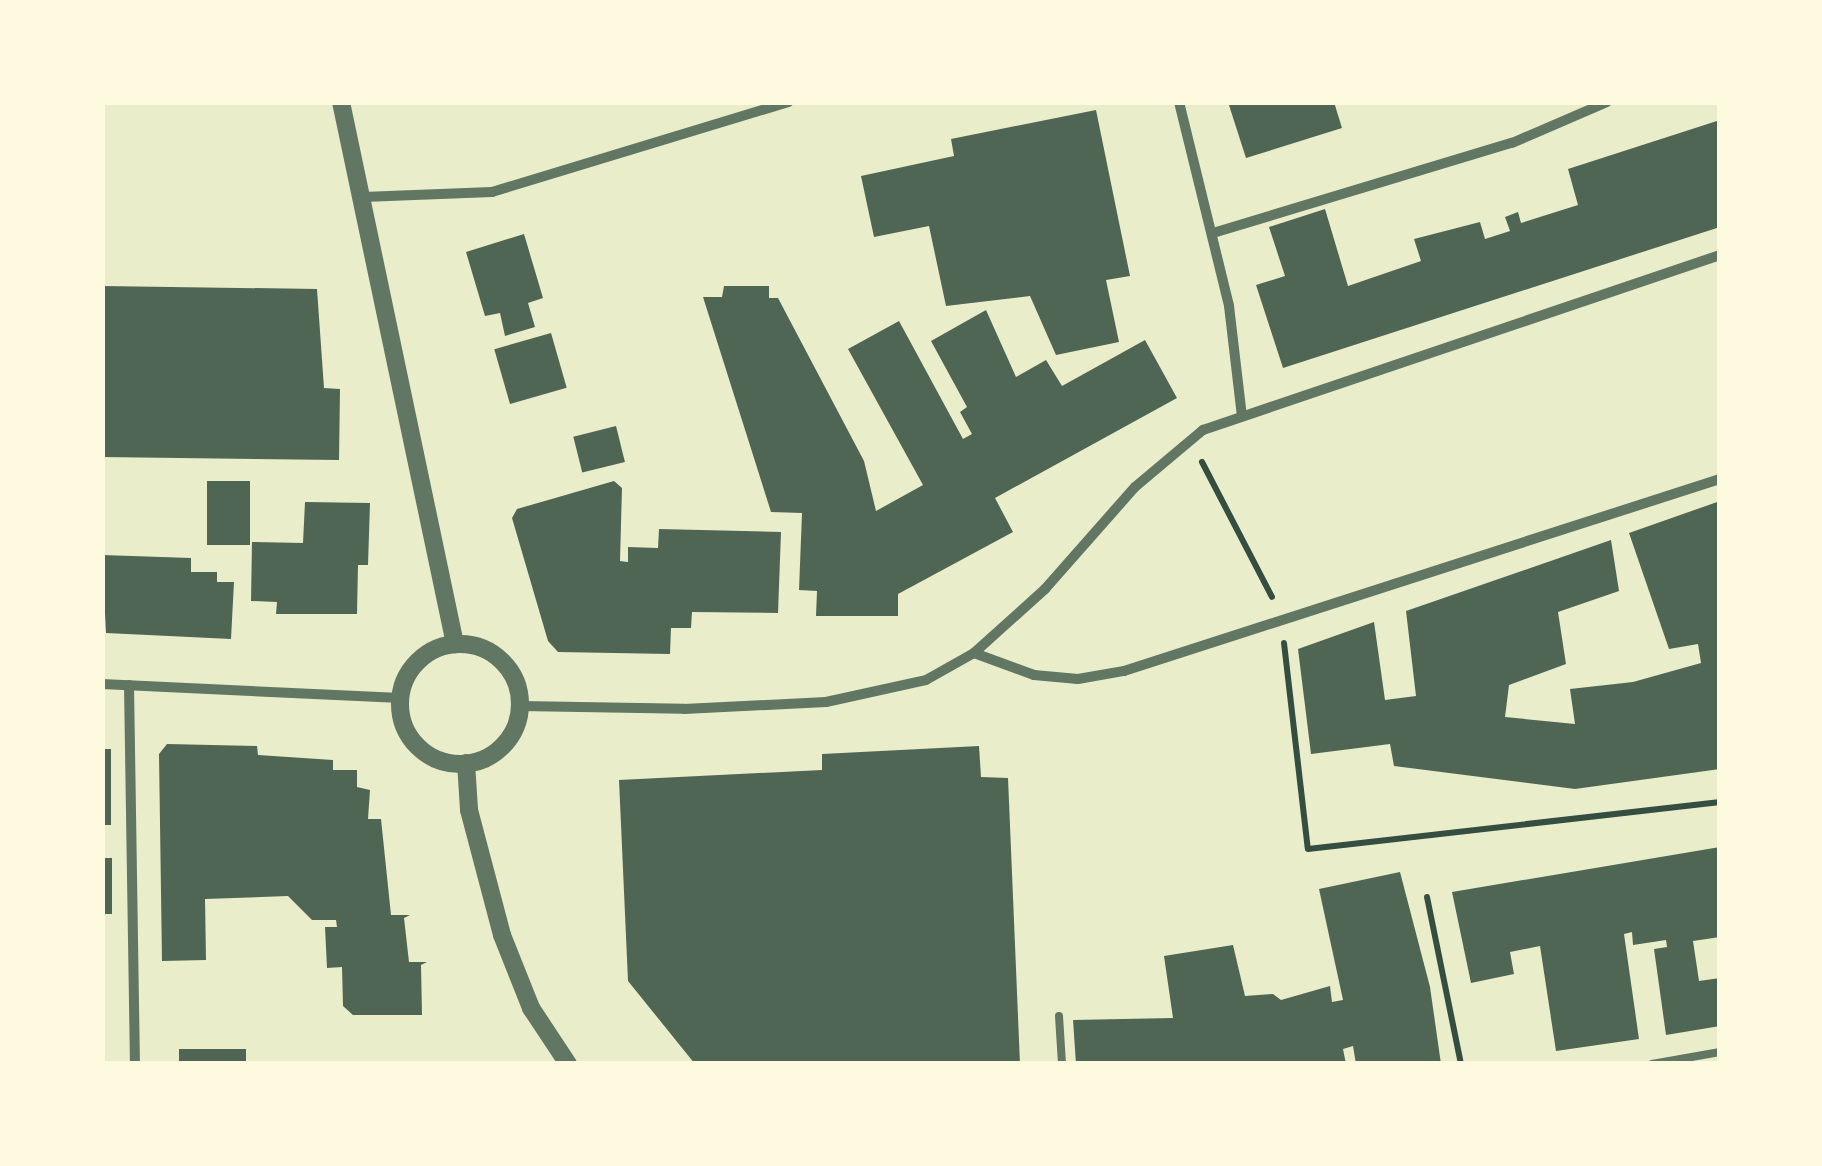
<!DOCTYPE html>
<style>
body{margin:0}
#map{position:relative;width:1822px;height:1166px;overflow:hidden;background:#e9edc9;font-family:Cabin,sans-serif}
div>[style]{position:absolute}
.building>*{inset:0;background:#4f6655;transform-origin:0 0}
.path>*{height:6px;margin:-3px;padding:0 3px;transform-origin:3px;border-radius:3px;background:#344e41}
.service>*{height:8px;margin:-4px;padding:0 4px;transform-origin:4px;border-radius:4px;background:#617663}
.minor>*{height:10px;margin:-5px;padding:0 5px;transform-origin:5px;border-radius:5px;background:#617663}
.tertiary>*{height:18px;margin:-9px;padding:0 9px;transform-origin:9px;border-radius:9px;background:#617663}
.tertiary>.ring{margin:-9px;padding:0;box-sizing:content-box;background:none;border:18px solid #617663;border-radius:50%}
span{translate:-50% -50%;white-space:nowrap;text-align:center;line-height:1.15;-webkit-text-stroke:8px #fefae0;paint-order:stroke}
.frame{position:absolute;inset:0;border:105px solid #fefae0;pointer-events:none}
</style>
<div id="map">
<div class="building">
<i style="clip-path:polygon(1228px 102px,1334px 102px,1342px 128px,1246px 158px)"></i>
<i style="clip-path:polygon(1096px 110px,1130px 276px,1106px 280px,1119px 342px,1056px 355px,1030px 296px,946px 306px,929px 226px,874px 237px,861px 176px,954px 156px,951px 139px)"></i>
<i style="clip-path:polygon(1720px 120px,1720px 227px,1283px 368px,1256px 285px,1285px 276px,1269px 227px,1325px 209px,1348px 286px,1421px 261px,1414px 239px,1480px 222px,1485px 239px,1510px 231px,1505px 217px,1518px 212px,1521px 223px,1578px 205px,1568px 169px)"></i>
<i style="clip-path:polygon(524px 234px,543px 298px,528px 303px,535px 327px,505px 336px,500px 313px,485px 316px,466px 252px)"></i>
<i style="clip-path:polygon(102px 286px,317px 289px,324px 388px,340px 389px,339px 460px,102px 457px)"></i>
<i style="clip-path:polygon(724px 286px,769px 286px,769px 298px,778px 298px,864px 461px,876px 511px,923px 485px,848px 349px,899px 321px,963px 439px,972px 434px,960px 412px,967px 407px,931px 341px,986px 310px,1016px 377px,1046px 360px,1062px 386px,1145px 340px,1177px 398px,995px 498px,1013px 532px,898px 594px,898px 616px,816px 616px,817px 591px,799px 590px,802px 513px,771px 512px,703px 297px,722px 297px)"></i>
<i style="left:551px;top:333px;width:57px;height:59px;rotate:74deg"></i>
<i style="left:616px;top:426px;width:37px;height:44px;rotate:76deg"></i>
<i style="left:207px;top:481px;width:43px;height:64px"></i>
<i style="clip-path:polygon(614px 481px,622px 488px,620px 561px,628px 562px,628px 547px,658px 548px,659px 529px,781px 532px,778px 613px,692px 612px,691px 628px,671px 628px,670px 654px,558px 652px,548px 641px,512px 518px,517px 509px)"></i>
<i style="clip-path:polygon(1720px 501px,1720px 769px,1575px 789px,1394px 766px,1390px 744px,1311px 754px,1298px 649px,1374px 622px,1385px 700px,1416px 696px,1406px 611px,1611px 540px,1619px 591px,1558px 612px,1566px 664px,1509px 685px,1505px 717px,1575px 724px,1570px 689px,1633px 682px,1701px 663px,1698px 644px,1669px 649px,1629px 533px)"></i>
<i style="clip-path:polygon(305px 502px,370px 503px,368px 565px,358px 565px,357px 614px,276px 614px,277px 602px,251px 601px,252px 542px,303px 543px)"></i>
<i style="clip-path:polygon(102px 555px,191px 558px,191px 572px,217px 572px,217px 582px,234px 582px,231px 639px,106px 633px)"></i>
<i style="clip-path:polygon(167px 744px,257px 746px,258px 755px,333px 760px,333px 770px,357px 770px,357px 787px,370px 790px,368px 819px,381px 819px,391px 915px,410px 915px,404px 918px,409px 962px,427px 962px,421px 965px,422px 1015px,353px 1015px,343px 1006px,342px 967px,327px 968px,325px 927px,337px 927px,336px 920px,312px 920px,288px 896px,205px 899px,206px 960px,162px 961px,159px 754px)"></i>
<i style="clip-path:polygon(979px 746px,981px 777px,1008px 778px,1020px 1064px,695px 1064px,628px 981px,619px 780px,822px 770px,822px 754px)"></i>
<i style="left:102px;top:749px;width:9px;height:76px"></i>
<i style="clip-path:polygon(1720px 847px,1720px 937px,1693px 941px,1699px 981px,1720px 978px,1720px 1026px,1666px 1035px,1654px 949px,1667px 947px,1666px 940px,1633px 945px,1632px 932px,1624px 934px,1639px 1039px,1556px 1051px,1540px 946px,1510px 952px,1514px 974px,1471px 983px,1452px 892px)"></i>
<i style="left:102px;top:858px;width:10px;height:56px"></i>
<i style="clip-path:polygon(1400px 872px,1430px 987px,1441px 1064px,1356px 1064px,1353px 1046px,1343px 1049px,1346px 1064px,1076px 1064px,1073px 1020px,1173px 1018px,1164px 956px,1233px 945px,1245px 996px,1273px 994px,1281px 1000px,1330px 986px,1332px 1002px,1343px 1000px,1319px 889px)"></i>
<i style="left:246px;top:1049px;width:15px;height:67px;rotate:90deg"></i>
</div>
<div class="path">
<i style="left:1202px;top:462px;width:152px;rotate:62.6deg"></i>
<i style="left:1284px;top:643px;width:207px;rotate:83.4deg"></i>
<i style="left:1308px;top:849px;width:415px;rotate:-6.5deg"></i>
<i style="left:1427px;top:897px;width:170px;rotate:78.5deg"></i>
</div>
<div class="service">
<i style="left:1059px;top:1016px;width:48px;rotate:86.4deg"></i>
<i style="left:1652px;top:1064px;width:69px;rotate:-10deg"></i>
</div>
<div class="minor">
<i style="left:1179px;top:102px;width:210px;rotate:76.2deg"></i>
<i style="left:1229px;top:306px;width:111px;rotate:83.3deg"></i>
<i style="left:363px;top:197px;width:129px;rotate:-2.2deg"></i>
<i style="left:492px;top:192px;width:310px;rotate:-16.9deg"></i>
<i style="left:1213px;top:233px;width:312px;rotate:-16.8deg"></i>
<i style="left:1512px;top:143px;width:103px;rotate:-23.3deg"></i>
<i style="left:974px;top:653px;width:64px;rotate:20.1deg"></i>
<i style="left:1034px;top:675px;width:44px;rotate:5.2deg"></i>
<i style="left:1078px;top:679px;width:47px;rotate:-9.9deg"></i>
<i style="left:1124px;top:671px;width:626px;rotate:-17.86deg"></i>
<i style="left:102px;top:684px;width:299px;rotate:2.7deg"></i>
<i style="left:129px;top:685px;width:379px;rotate:89.1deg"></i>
<i style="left:520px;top:706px;width:164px;rotate:1deg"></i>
<i style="left:684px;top:709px;width:142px;rotate:-2.8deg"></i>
<i style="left:826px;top:702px;width:102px;rotate:-12.4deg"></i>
<i style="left:926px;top:680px;width:55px;rotate:-29.4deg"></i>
<i style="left:974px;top:653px;width:96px;rotate:-42deg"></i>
<i style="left:1045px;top:589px;width:136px;rotate:-48.6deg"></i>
<i style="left:1135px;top:487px;width:89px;rotate:-40deg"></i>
<i style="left:1203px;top:430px;width:546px;rotate:-18.7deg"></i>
</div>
<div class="tertiary">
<i style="left:341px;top:102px;width:554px;rotate:78.12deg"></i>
<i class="ring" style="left:400px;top:644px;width:102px;height:102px"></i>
<i style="left:466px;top:763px;width:47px;rotate:86.3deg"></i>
<i style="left:469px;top:810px;width:129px;rotate:75.2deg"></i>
<i style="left:502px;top:935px;width:79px;rotate:68.3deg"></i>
<i style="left:531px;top:1008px;width:67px;rotate:56.5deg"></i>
</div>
<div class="frame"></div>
</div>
